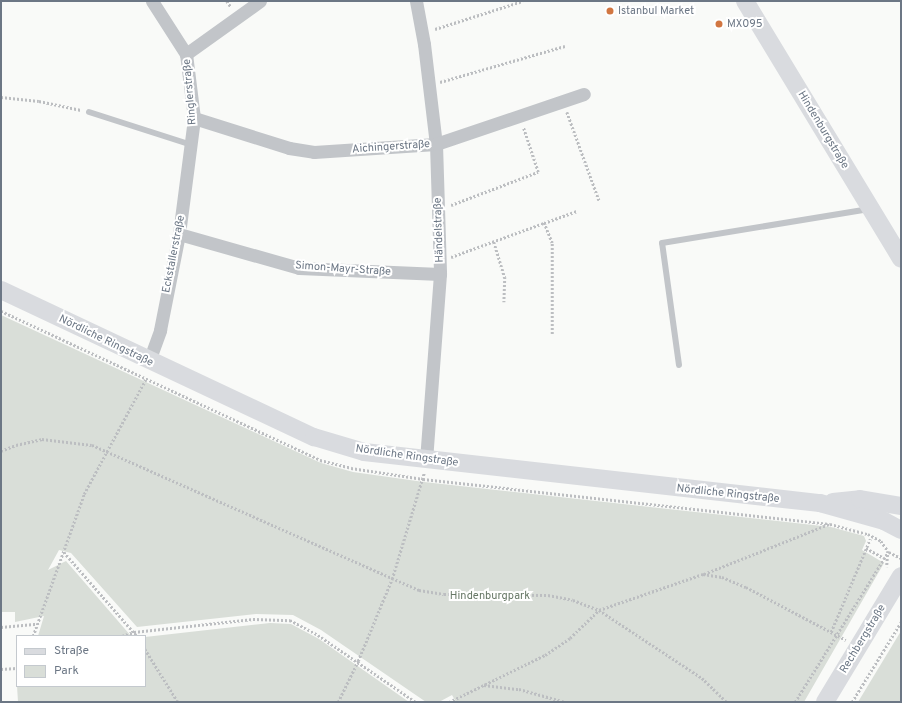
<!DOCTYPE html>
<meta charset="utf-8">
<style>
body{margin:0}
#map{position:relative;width:902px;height:703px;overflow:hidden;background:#f9faf8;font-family:Overpass,sans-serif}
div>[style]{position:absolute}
.green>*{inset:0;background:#d9ded8}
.path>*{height:2.5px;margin-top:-1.25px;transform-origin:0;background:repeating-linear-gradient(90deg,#bcbec1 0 2px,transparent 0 4px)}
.lane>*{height:6px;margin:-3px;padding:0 3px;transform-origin:3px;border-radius:3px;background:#c2c5c9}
.street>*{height:13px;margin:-6.5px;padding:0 6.5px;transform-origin:6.5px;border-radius:6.5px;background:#c2c5c9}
.secondary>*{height:18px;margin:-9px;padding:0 9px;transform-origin:9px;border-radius:9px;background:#d9dbdf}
.dots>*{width:11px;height:11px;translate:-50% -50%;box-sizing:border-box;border:2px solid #fff;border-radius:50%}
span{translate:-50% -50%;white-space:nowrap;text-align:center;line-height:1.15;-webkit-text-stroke:4px #fff;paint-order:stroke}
.poi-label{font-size:11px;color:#6c7785}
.left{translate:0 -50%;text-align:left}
.street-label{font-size:11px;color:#6c7785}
.park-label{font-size:11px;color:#677866}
.frame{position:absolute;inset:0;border:2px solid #6c7785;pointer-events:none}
.legend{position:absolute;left:16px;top:635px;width:130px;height:52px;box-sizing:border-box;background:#fff;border:1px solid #c4c9ce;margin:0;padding:5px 7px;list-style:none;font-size:12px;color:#6c7785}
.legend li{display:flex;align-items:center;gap:8px;height:20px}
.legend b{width:20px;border:1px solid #c4c9ce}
</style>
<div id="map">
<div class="green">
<i style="clip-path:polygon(1px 315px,321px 463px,353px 472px,424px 482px,831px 527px,864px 536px,866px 541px,862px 550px,884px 563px,804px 702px,456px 702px,452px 695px,439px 702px,426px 702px,321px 630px,293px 615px,256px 614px,137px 627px,71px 553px,59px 550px,48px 570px,66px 561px,131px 636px,38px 636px,44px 616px,15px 622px,15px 612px,1px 612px)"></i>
<i style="clip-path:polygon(270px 623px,291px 624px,319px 639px,409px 702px,18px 702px,17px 686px,145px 686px,145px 637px)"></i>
<i style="clip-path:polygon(901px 631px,901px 702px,858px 702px)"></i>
</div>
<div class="path">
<i style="left:227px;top:1px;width:7px;rotate:56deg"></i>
<i style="left:435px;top:29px;width:92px;rotate:-17.7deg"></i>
<i style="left:440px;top:82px;width:130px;rotate:-16.1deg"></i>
<i style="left:1px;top:97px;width:38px;rotate:6deg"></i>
<i style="left:39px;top:101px;width:43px;rotate:12.1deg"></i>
<i style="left:567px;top:112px;width:94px;rotate:70deg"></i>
<i style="left:451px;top:205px;width:93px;rotate:-20.8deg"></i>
<i style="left:538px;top:172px;width:47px;rotate:-108.4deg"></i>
<i style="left:494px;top:242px;width:37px;rotate:73deg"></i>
<i style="left:505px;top:277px;width:25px;rotate:92deg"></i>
<i style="left:451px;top:257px;width:99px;rotate:-20.1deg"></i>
<i style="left:1px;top:311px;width:352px;rotate:25deg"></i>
<i style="left:320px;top:460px;width:32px;rotate:14deg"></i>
<i style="left:351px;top:468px;width:73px;rotate:8.7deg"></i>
<i style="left:423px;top:479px;width:409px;rotate:6.3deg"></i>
<i style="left:830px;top:524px;width:39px;rotate:15deg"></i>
<i style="left:868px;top:534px;width:15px;rotate:28deg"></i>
<i style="left:881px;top:541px;width:12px;rotate:55deg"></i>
<i style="left:888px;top:551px;width:16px;rotate:94deg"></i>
<i style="left:552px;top:334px;width:91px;rotate:-90deg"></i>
<i style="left:552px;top:243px;width:22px;rotate:-112deg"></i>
<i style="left:544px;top:223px;width:35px;rotate:-20deg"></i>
<i style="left:1px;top:451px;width:16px;rotate:-22deg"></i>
<i style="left:16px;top:445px;width:27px;rotate:-13deg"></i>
<i style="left:42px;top:439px;width:50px;rotate:6.8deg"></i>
<i style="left:92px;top:445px;width:358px;rotate:23.9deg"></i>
<i style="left:419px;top:590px;width:25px;rotate:9deg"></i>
<i style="left:444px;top:594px;width:104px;rotate:0.6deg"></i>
<i style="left:548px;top:595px;width:25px;rotate:11deg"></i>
<i style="left:573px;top:600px;width:28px;rotate:21deg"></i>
<i style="left:599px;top:610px;width:123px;rotate:33.4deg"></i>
<i style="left:702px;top:678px;width:35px;rotate:44deg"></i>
<i style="left:866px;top:548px;width:21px;rotate:29deg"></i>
<i style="left:64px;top:552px;width:111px;rotate:49deg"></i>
<i style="left:889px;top:552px;width:13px;rotate:27deg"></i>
<i style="left:704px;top:574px;width:135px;rotate:-21.8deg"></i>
<i style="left:1px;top:627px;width:36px;rotate:-5deg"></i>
<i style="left:831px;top:632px;width:101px;rotate:-67.2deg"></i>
<i style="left:33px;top:636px;width:151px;rotate:-70.2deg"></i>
<i style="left:84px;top:494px;width:131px;rotate:-61.7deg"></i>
<i style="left:122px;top:636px;width:13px;rotate:-18deg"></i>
<i style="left:134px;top:632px;width:120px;rotate:-6.2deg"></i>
<i style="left:253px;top:619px;width:37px;rotate:2deg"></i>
<i style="left:290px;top:620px;width:32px;rotate:28deg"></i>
<i style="left:318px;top:635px;width:119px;rotate:34.4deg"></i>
<i style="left:145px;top:649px;width:62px;rotate:58.1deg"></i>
<i style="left:1px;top:669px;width:16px;rotate:-4deg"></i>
<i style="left:484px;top:685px;width:35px;rotate:7deg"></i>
<i style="left:519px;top:689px;width:48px;rotate:15.8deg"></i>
<i style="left:338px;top:702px;width:46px;rotate:-64deg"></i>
<i style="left:358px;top:661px;width:89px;rotate:-67.5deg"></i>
<i style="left:392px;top:579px;width:111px;rotate:-73.2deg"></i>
<i style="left:449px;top:702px;width:107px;rotate:-26.1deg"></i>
<i style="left:545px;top:655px;width:30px;rotate:-34deg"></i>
<i style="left:570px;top:638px;width:40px;rotate:-44deg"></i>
<i style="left:599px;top:610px;width:110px;rotate:-19.1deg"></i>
<i style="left:703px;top:574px;width:19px;rotate:9deg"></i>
<i style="left:722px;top:577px;width:26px;rotate:23deg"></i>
<i style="left:746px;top:587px;width:113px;rotate:27.9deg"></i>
<i style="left:795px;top:702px;width:176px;rotate:-58.2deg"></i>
<i style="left:852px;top:702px;width:94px;rotate:-58.5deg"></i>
</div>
<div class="lane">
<i style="left:89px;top:112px;width:108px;rotate:17.8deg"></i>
<i style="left:679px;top:365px;width:123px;rotate:-97.9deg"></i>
<i style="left:662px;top:243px;width:210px;rotate:-9.3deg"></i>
</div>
<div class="street">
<i style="left:416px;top:1px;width:44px;rotate:79.5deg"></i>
<i style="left:424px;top:44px;width:101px;rotate:83.2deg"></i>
<i style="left:436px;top:144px;width:130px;rotate:88.2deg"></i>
<i style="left:440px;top:274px;width:187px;rotate:94.3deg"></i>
<i style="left:186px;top:54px;width:91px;rotate:-35.6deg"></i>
<i style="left:194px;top:118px;width:100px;rotate:17.5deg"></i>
<i style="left:289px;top:148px;width:25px;rotate:9deg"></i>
<i style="left:314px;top:152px;width:122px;rotate:-3.8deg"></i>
<i style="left:436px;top:144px;width:156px;rotate:-18.7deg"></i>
<i style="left:179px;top:234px;width:125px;rotate:15.8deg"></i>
<i style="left:299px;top:268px;width:141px;rotate:2.4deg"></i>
<i style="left:149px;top:361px;width:33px;rotate:-70deg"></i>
<i style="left:160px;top:330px;width:98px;rotate:-78.8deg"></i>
<i style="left:179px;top:234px;width:117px;rotate:-82.6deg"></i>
<i style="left:194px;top:118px;width:64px;rotate:-97.1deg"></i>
<i style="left:186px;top:54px;width:63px;rotate:-122.7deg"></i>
</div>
<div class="secondary">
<i style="left:745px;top:1px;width:301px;rotate:58.8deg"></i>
<i style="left:1px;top:290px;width:346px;rotate:25.2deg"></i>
<i style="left:314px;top:437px;width:52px;rotate:16.7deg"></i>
<i style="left:364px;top:452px;width:459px;rotate:6.4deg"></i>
<i style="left:820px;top:503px;width:66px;rotate:15.7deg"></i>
<i style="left:884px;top:521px;width:19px;rotate:28deg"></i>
<i style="left:833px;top:502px;width:27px;rotate:-6deg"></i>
<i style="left:860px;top:499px;width:42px;rotate:9.7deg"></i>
<i style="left:825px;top:702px;width:147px;rotate:-58.9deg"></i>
</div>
<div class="dots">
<i style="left:610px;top:11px;background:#d17641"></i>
<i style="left:719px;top:24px;background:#d17641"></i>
</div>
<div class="poi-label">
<span class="left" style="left:618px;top:11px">Istanbul Market</span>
<span class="left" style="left:727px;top:24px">MX095</span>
</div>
<div class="street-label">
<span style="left:190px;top:92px;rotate:-95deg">Ringlerstraße</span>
<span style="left:823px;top:130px;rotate:59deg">Hindenburgstraße</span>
<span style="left:391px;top:147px;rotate:-4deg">Aichingerstraße</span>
<span style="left:439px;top:230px;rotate:-92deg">Händelstraße</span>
<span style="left:174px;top:254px;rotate:-79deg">Eckstallerstraße</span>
<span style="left:343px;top:269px;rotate:4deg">Simon-Mayr-Straße</span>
<span style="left:106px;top:341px;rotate:26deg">Nördliche Ringstraße</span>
<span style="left:407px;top:456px;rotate:8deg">Nördliche Ringstraße</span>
<span style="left:728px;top:494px;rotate:6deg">Nördliche Ringstraße</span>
<span style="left:863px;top:639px;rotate:-59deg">Rechbergstraße</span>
</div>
<div class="park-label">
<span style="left:490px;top:596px">Hindenburgpark</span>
</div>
<div class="frame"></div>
<ul class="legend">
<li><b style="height:5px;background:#d9dbdf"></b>Straße</li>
<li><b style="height:11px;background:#d9ded8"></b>Park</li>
</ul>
</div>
